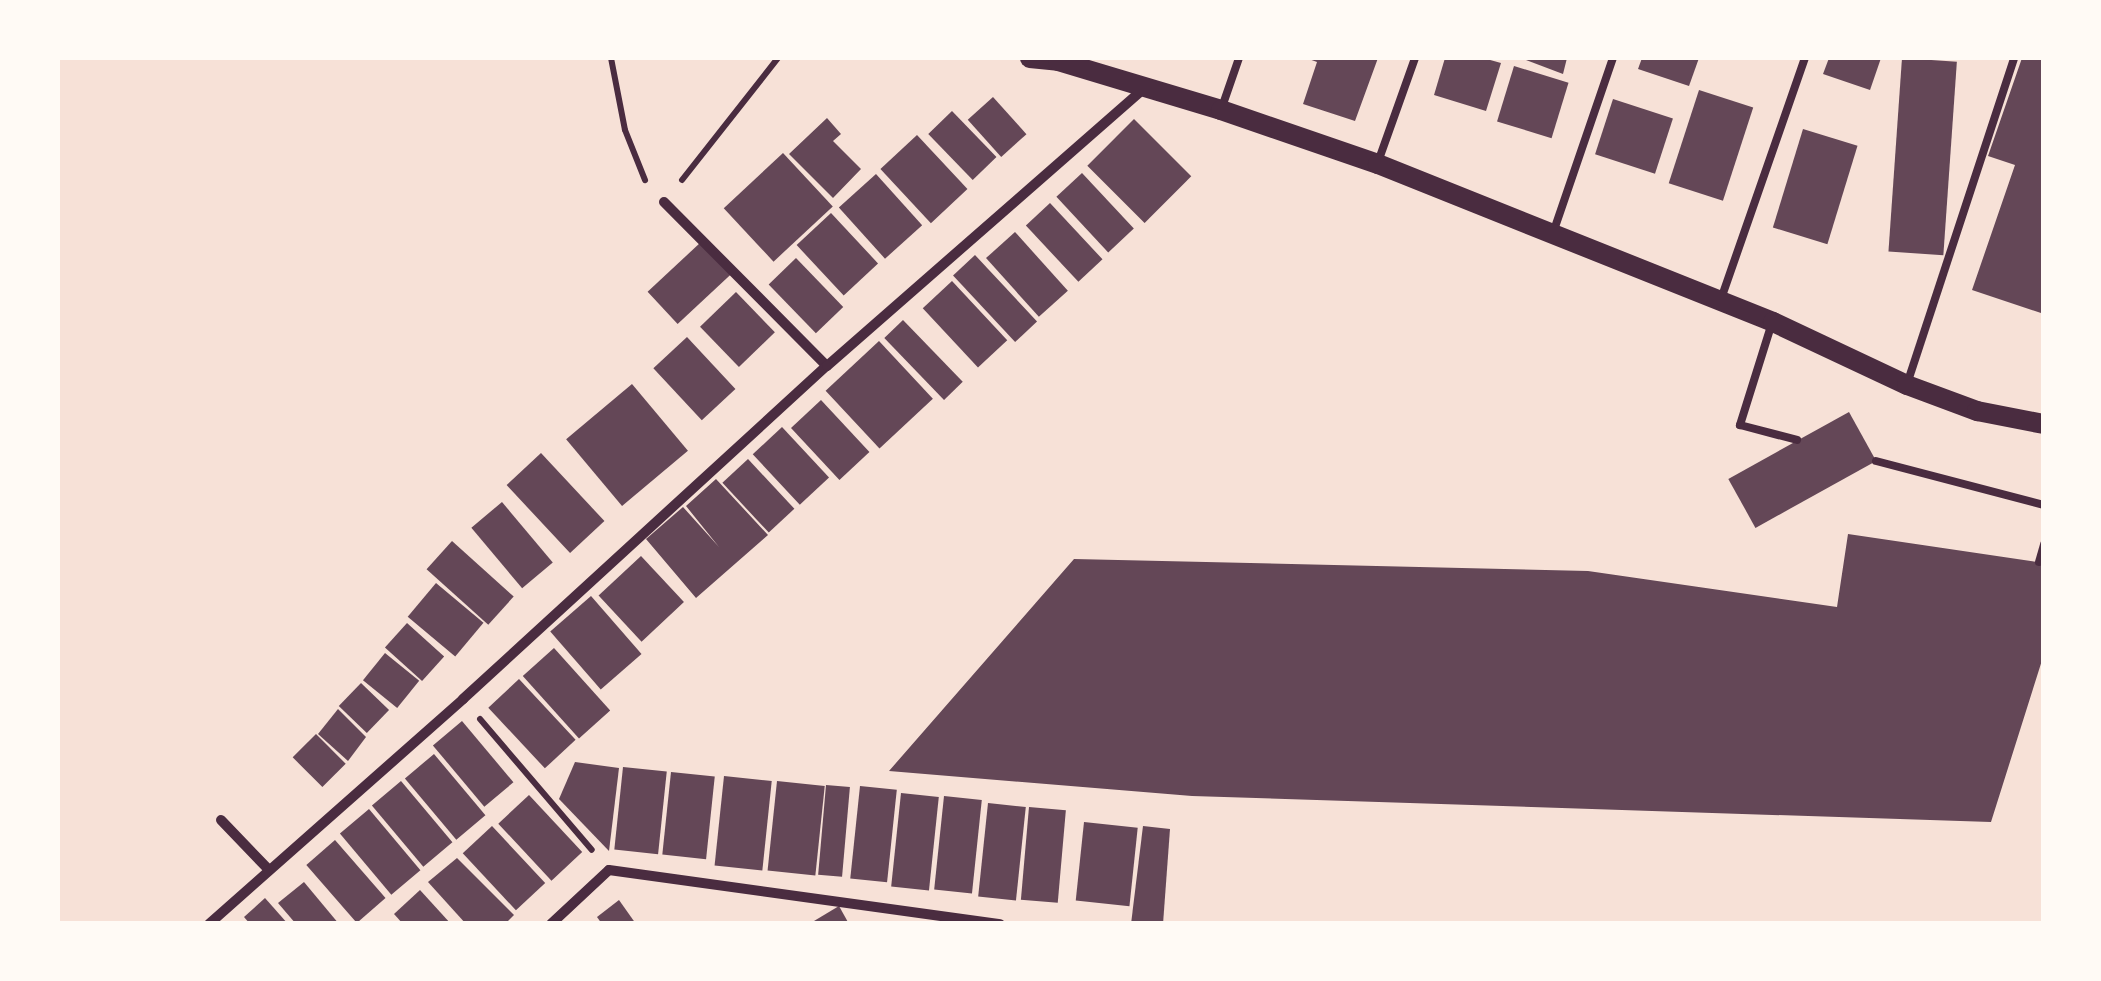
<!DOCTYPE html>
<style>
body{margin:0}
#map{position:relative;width:2101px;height:981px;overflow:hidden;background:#f7e1d7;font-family:Manrope,sans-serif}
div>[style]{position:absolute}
.building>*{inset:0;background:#644757;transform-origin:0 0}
.path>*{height:6px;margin:-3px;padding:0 3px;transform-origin:3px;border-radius:3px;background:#4a2c40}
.service>*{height:8px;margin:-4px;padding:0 4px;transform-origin:4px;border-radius:4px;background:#4a2c40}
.minor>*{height:10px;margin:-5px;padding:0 5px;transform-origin:5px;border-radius:5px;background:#4a2c40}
.secondary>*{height:20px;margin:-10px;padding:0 10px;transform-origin:10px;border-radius:10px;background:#4a2c40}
span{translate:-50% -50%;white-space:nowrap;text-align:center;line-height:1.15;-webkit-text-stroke:10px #fffaf5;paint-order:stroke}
.frame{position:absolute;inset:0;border:60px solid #fffaf5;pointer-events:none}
</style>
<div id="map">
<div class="building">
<i style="clip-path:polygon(1306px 58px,1378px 58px,1355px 121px,1303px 104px,1317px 62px)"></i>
<i style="clip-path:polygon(1445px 58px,1483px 58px,1501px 63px,1486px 111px,1434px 95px)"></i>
<i style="clip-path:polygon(1521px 58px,1567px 58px,1563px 74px)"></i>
<i style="clip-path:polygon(1642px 58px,1699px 58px,1689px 86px,1638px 69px)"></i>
<i style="clip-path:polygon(1829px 58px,1881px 58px,1870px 90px,1823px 74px)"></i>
<i style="left:1902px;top:58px;width:55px;height:194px;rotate:4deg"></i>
<i style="clip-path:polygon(2022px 58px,2044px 58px,2044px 314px,1972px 290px,2015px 165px,1988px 156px)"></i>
<i style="left:1514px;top:66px;width:57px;height:58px;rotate:17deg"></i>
<i style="left:1699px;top:90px;width:57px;height:98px;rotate:18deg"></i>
<i style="left:993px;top:97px;width:50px;height:34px;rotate:48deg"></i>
<i style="left:1613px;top:99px;width:63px;height:58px;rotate:18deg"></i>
<i style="left:952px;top:111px;width:64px;height:33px;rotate:46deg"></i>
<i style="clip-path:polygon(827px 118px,841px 134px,833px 141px,861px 169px,833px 198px,789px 154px)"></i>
<i style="left:1134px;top:119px;width:81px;height:66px;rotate:45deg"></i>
<i style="left:1803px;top:129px;width:57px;height:103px;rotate:17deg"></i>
<i style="left:917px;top:135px;width:74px;height:50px;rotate:47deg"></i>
<i style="left:783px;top:153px;width:73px;height:81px;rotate:47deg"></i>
<i style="left:1082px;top:173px;width:76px;height:35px;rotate:47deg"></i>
<i style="left:876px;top:174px;width:69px;height:50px;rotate:48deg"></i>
<i style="left:1050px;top:203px;width:77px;height:33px;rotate:47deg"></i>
<i style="left:831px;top:213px;width:69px;height:47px;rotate:47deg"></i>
<i style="left:1015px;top:232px;width:79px;height:39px;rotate:48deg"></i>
<i style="left:701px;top:242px;width:44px;height:73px;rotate:47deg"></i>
<i style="left:975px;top:255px;width:91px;height:30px;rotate:47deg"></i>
<i style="left:796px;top:258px;width:68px;height:38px;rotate:46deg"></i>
<i style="left:952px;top:281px;width:81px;height:40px;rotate:47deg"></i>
<i style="left:736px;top:292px;width:56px;height:50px;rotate:46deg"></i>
<i style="left:903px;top:320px;width:86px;height:26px;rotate:46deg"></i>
<i style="left:687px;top:337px;width:71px;height:46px;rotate:47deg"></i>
<i style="left:879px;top:341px;width:79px;height:73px;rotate:47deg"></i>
<i style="left:632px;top:384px;width:87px;height:86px;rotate:50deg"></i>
<i style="left:821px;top:400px;width:71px;height:41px;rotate:47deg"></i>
<i style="left:1849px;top:412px;width:56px;height:138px;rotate:61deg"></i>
<i style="left:782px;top:427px;width:69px;height:40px;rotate:47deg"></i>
<i style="left:541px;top:453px;width:93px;height:47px;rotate:47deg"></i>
<i style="left:748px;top:459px;width:68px;height:35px;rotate:47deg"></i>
<i style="clip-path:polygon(716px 479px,768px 535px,696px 598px,646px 539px,683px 507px,719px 547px,686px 506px)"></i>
<i style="left:502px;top:502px;width:79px;height:40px;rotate:50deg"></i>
<i style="clip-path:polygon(1848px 534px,2044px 563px,2044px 654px,1991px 822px,1192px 796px,889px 771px,1074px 559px,1588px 571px,1837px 607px)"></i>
<i style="left:452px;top:541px;width:83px;height:38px;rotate:42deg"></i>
<i style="left:641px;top:556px;width:63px;height:58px;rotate:47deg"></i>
<i style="left:436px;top:583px;width:62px;height:44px;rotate:40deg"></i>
<i style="left:591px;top:596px;width:77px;height:54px;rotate:49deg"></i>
<i style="left:407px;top:623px;width:50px;height:33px;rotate:42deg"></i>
<i style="left:554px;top:648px;width:84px;height:42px;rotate:48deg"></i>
<i style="left:385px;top:653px;width:44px;height:35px;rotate:39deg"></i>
<i style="left:519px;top:679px;width:83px;height:42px;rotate:47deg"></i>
<i style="left:361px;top:683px;width:39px;height:32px;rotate:44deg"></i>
<i style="clip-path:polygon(338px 709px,366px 737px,348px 761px,318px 734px)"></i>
<i style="left:462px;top:721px;width:80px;height:38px;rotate:50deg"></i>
<i style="left:316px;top:734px;width:42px;height:33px;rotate:45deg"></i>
<i style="left:434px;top:754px;width:80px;height:38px;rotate:50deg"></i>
<i style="clip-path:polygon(575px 762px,619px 768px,609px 851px,559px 799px)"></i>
<i style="left:623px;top:767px;width:44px;height:83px;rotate:6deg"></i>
<i style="left:671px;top:772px;width:44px;height:83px;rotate:6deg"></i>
<i style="left:724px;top:776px;width:48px;height:90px;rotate:6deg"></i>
<i style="left:401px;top:781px;width:80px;height:38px;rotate:50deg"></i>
<i style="left:777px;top:781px;width:48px;height:90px;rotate:6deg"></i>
<i style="left:826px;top:785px;width:24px;height:90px;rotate:5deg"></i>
<i style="left:860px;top:786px;width:37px;height:93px;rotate:6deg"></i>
<i style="left:901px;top:793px;width:38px;height:94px;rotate:6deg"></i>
<i style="left:529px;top:795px;width:78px;height:42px;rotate:47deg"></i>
<i style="left:944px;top:796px;width:38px;height:94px;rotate:6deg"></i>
<i style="left:988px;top:803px;width:38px;height:94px;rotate:6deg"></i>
<i style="left:1029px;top:807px;width:37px;height:93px;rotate:5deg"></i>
<i style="left:369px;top:809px;width:80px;height:38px;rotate:50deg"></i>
<i style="left:1084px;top:822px;width:54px;height:79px;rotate:6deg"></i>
<i style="left:492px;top:826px;width:78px;height:40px;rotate:47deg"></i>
<i style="clip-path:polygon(1143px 826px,1170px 829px,1163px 924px,1131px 924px)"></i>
<i style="left:335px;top:840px;width:77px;height:38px;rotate:49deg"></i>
<i style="clip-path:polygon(457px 858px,514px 915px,505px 924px,466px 924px,428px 882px)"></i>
<i style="clip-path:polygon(304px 882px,339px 924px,296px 924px,278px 903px)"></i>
<i style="clip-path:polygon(420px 890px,451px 924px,403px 924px,394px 914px)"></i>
<i style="clip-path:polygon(265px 898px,288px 924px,250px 924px,244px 917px)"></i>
<i style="clip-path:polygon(619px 900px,636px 924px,602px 924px,597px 917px)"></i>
<i style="clip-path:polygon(839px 906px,849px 924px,809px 924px)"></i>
</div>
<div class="path">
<i style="left:611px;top:58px;width:73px;rotate:79deg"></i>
<i style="left:625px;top:130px;width:54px;rotate:68.2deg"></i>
<i style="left:682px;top:180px;width:155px;rotate:-51.8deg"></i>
<i style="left:480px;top:719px;width:172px;rotate:49.5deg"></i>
</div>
<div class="service">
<i style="left:1221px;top:110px;width:55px;rotate:-70.9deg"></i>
<i style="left:1378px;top:162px;width:110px;rotate:-70.4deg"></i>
<i style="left:1553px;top:233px;width:185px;rotate:-71.1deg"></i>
<i style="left:1721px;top:299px;width:255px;rotate:-70.8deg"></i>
<i style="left:1771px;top:326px;width:104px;rotate:107.4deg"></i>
<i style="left:1740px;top:425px;width:59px;rotate:14.7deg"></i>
<i style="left:1908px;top:381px;width:340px;rotate:-71.8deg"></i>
<i style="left:1876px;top:461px;width:174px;rotate:14.7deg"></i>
<i style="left:2039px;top:562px;width:19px;rotate:-74deg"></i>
</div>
<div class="minor">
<i style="left:664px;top:202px;width:231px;rotate:45.2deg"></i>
<i style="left:221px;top:820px;width:68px;rotate:46.2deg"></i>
<i style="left:209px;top:924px;width:339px;rotate:-41.5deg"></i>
<i style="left:463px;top:699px;width:493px;rotate:-42.5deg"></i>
<i style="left:827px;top:366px;width:422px;rotate:-41.2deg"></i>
<i style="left:551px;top:924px;width:79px;rotate:-43deg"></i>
<i style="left:609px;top:870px;width:395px;rotate:7.9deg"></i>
</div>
<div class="secondary">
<i style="left:1030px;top:58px;width:28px;rotate:6deg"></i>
<i style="left:1058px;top:61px;width:170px;rotate:16.7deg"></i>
<i style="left:1221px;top:110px;width:166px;rotate:19deg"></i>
<i style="left:1378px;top:164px;width:425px;rotate:21.8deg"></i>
<i style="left:1773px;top:322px;width:148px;rotate:25.2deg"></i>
<i style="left:1907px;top:385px;width:75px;rotate:20.4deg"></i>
<i style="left:1977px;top:411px;width:68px;rotate:11deg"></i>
</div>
<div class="frame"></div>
</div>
